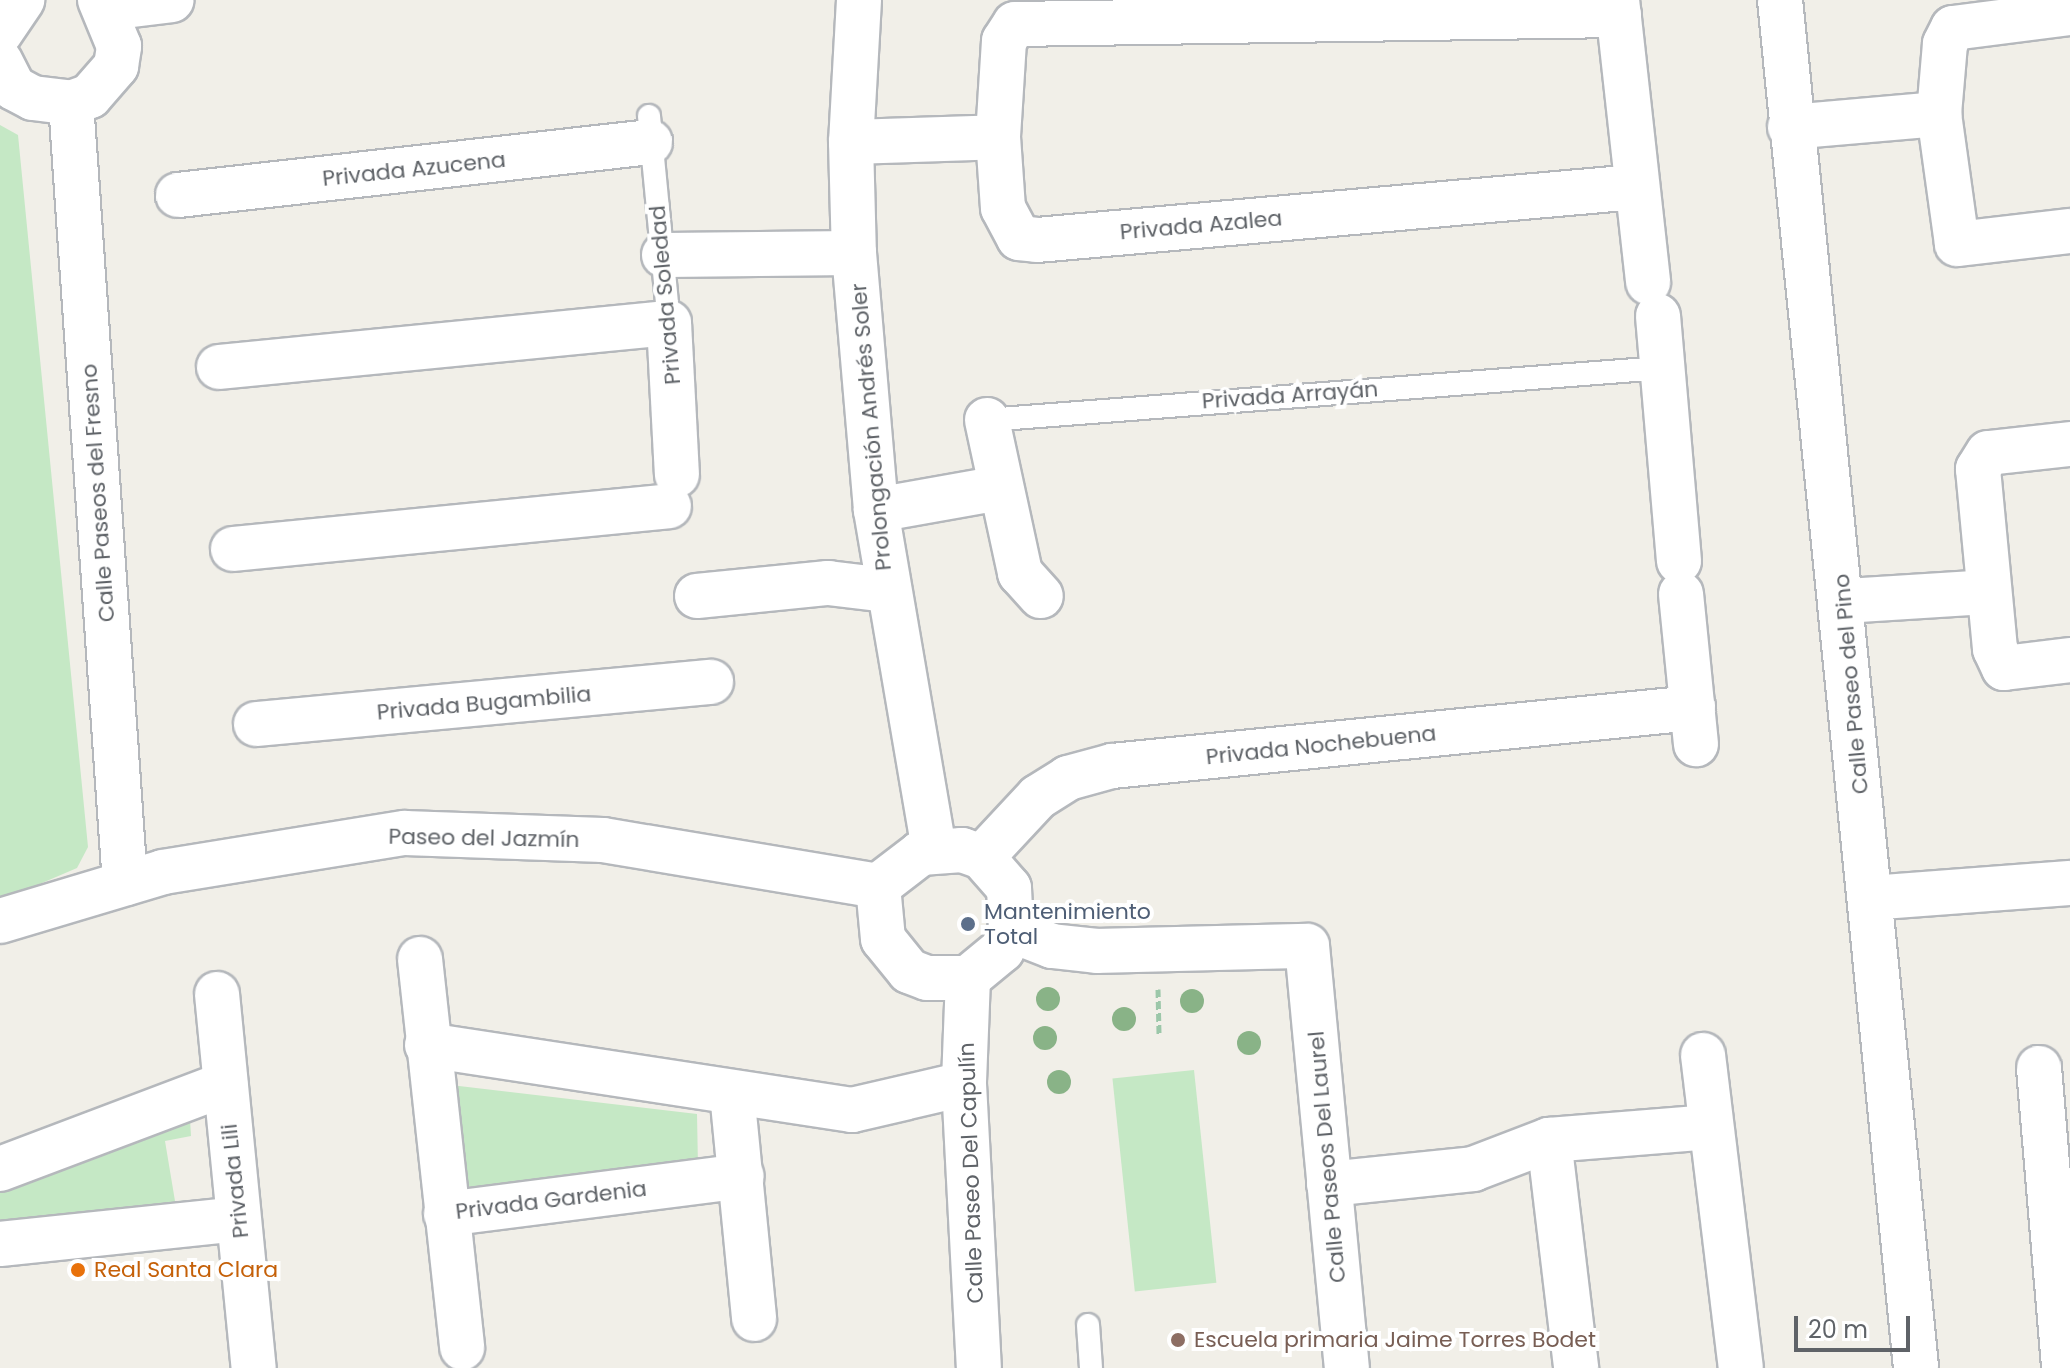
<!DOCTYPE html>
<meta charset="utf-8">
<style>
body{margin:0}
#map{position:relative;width:2070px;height:1368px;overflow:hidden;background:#f1efe8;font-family:Poppins,sans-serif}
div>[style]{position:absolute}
.green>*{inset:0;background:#c5e8c5;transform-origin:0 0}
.path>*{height:5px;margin-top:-2.5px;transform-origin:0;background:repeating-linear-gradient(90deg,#9cc7a9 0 8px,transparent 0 12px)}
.roads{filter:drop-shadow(2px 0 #b5b8bc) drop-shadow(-2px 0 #b5b8bc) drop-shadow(0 2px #b5b8bc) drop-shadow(0 -2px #b5b8bc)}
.service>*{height:22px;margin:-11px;padding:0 11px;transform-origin:11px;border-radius:11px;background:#fff}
.minor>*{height:44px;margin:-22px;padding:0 22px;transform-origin:22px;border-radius:22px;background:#fff}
.trees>*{width:24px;height:24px;margin:-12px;border-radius:50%;background:#89b387}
.dots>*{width:22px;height:22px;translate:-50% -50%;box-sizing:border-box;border:4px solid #fff;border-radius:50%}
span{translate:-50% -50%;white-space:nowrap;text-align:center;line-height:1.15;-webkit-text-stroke:8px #fff;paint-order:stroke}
.street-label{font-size:22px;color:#5f6368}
.service-label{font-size:22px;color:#4e5e75}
.left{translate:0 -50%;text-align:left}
.food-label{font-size:22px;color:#c56008}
.education-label{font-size:22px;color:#785e54}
.scale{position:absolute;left:1794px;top:1316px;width:116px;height:36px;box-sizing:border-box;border:4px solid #5f6368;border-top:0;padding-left:10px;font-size:24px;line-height:28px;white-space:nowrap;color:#5f6368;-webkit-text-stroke:6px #fff;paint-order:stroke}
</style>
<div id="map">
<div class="green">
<i style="clip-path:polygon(0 125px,18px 135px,88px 847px,77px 868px,0 901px)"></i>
<i style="left:1194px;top:1070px;width:214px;height:82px;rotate:84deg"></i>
<i style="clip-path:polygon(442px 1084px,697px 1114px,698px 1167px,455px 1188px)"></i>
<i style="clip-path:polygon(190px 1119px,191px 1136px,165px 1141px,175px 1201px,201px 1200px,201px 1214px,0 1240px,0 1192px)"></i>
</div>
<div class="path">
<i style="left:1158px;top:989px;width:45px;rotate:88.7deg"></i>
</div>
<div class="roads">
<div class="service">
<i style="left:649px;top:116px;width:208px;rotate:84.5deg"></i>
<i style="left:987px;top:420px;width:676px;rotate:-4.41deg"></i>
<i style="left:1088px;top:1325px;width:43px;rotate:86deg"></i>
</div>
<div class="minor">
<i style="left:859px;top:0;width:142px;rotate:93.2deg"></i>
<i style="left:851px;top:142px;width:111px;rotate:88.5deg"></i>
<i style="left:854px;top:253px;width:258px;rotate:85.1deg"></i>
<i style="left:876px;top:510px;width:345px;rotate:80.3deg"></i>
<i style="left:1617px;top:0;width:284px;rotate:83.7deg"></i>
<i style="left:1780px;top:0;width:1375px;rotate:84.32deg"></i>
<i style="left:108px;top:8px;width:64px;rotate:-7.1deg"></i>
<i style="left:2070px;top:13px;width:118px;rotate:172.7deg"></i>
<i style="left:1953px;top:28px;width:18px;rotate:117deg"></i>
<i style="left:1945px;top:44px;width:70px;rotate:94.9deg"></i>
<i style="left:1939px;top:114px;width:131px;rotate:82.1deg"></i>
<i style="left:1957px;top:244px;width:114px;rotate:-6.6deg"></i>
<i style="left:1619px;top:15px;width:604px;rotate:179.15deg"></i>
<i style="left:1015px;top:24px;width:20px;rotate:123deg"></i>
<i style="left:1004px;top:41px;width:96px;rotate:93.6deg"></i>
<i style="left:998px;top:137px;width:71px;rotate:86deg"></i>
<i style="left:1003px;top:208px;width:34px;rotate:62deg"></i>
<i style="left:1019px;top:238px;width:18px;rotate:6deg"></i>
<i style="left:1037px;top:240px;width:600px;rotate:-5.06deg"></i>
<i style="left:0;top:33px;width:40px;rotate:-56deg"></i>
<i style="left:0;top:61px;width:30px;rotate:63deg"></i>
<i style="left:14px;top:88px;width:21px;rotate:28deg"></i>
<i style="left:33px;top:98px;width:38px;rotate:7deg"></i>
<i style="left:71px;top:103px;width:20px;rotate:-20deg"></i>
<i style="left:90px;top:96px;width:40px;rotate:-49deg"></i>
<i style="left:116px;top:66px;width:20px;rotate:-81deg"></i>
<i style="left:119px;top:46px;width:50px;rotate:-112.4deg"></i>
<i style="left:71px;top:103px;width:782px;rotate:86.04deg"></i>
<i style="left:1790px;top:127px;width:150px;rotate:-5deg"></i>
<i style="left:851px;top:142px;width:147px;rotate:-1.9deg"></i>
<i style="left:178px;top:195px;width:475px;rotate:-6.4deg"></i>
<i style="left:664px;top:255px;width:190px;rotate:-0.6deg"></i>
<i style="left:1658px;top:316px;width:246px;rotate:85.1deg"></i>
<i style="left:219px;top:367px;width:452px;rotate:-5.6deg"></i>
<i style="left:669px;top:323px;width:152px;rotate:87deg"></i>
<i style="left:987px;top:420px;width:157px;rotate:77.8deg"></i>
<i style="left:1020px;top:573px;width:31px;rotate:48deg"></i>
<i style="left:2070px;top:444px;width:82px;rotate:173.7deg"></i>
<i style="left:1988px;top:453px;width:19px;rotate:122deg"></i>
<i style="left:1978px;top:469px;width:181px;rotate:84.6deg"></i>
<i style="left:1995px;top:649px;width:21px;rotate:65deg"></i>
<i style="left:2004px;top:668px;width:66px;rotate:-6.9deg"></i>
<i style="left:876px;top:510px;width:126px;rotate:-10.1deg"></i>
<i style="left:233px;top:549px;width:438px;rotate:-5.6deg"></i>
<i style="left:1681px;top:594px;width:151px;rotate:84.3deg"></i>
<i style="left:697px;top:596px;width:132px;rotate:-5.7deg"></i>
<i style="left:828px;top:583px;width:59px;rotate:6.8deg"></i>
<i style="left:1845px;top:601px;width:143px;rotate:-3.6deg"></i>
<i style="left:256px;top:724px;width:457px;rotate:-5.3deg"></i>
<i style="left:962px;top:850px;width:21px;rotate:19deg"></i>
<i style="left:982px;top:857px;width:41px;rotate:48.9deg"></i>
<i style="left:1009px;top:888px;width:42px;rotate:87.3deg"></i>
<i style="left:1011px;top:930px;width:22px;rotate:114deg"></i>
<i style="left:1002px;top:950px;width:44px;rotate:140.5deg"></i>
<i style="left:968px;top:978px;width:41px;rotate:180deg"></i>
<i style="left:927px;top:978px;width:19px;rotate:-159deg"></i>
<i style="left:909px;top:971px;width:41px;rotate:-129.1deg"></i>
<i style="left:883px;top:939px;width:53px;rotate:-95.4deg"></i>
<i style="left:878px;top:886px;width:54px;rotate:-37.5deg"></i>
<i style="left:921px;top:853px;width:41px;rotate:-4.2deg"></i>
<i style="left:982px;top:857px;width:82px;rotate:-47deg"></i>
<i style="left:1038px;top:797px;width:36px;rotate:-32deg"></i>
<i style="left:1068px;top:778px;width:46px;rotate:-15.3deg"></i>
<i style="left:1112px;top:766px;width:584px;rotate:-5.7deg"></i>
<i style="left:1870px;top:898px;width:201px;rotate:-4.3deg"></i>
<i style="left:0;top:921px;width:170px;rotate:-16.7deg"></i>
<i style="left:163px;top:872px;width:245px;rotate:-9.2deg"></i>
<i style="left:405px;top:833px;width:198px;rotate:2deg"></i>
<i style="left:603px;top:840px;width:279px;rotate:9.5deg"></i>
<i style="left:1011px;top:930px;width:44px;rotate:21.3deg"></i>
<i style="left:1052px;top:946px;width:45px;rotate:6.3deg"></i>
<i style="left:1097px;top:951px;width:210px;rotate:-1.4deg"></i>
<i style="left:1307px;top:946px;width:424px;rotate:84.6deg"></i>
<i style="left:420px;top:959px;width:391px;rotate:83.8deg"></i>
<i style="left:968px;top:978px;width:106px;rotate:92.2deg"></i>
<i style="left:964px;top:1084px;width:284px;rotate:87deg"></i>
<i style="left:217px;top:994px;width:376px;rotate:84.4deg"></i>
<i style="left:427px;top:1045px;width:430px;rotate:8.7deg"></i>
<i style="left:852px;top:1110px;width:115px;rotate:-13.1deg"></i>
<i style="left:1703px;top:1055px;width:315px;rotate:83.1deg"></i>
<i style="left:2039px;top:1068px;width:301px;rotate:85.2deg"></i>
<i style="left:732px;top:1093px;width:227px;rotate:84.4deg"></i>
<i style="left:1549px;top:1140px;width:230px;rotate:83.2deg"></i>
<i style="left:0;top:1169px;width:241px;rotate:-20.7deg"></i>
<i style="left:1329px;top:1184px;width:145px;rotate:-5.9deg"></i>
<i style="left:1473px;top:1169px;width:81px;rotate:-20.9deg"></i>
<i style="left:1549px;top:1140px;width:162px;rotate:-4.6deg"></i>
<i style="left:446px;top:1214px;width:298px;rotate:-7.3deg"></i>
<i style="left:0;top:1244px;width:239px;rotate:-6deg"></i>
</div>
</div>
<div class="trees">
<i style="left:1048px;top:999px"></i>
<i style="left:1192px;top:1001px"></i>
<i style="left:1124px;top:1019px"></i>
<i style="left:1045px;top:1038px"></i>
<i style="left:1249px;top:1043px"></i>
<i style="left:1059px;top:1082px"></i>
</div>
<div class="dots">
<i style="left:968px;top:924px;background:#5c6f8a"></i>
<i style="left:78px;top:1270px;background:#e8710a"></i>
<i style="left:1178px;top:1340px;background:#8d6e63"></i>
</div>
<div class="street-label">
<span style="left:414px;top:169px;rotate:-6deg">Privada Azucena</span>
<span style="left:1201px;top:225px;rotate:-5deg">Privada Azalea</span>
<span style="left:665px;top:295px;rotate:-95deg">Privada Soledad</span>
<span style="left:1290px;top:395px;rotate:-4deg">Privada Arrayán</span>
<span style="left:871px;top:427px;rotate:-95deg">Prolongación Andrés Soler</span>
<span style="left:98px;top:493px;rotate:-94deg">Calle Paseos del Fresno</span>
<span style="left:1851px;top:684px;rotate:-95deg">Calle Paseo del Pino</span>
<span style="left:484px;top:703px;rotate:-5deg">Privada Bugambilia</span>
<span style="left:1321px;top:745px;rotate:-6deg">Privada Nochebuena</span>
<span style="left:484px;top:838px;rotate:1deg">Paseo del Jazmín</span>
<span style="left:1327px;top:1157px;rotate:-95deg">Calle Paseos Del Laurel</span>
<span style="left:971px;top:1173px;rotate:-92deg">Calle Paseo Del Capulín</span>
<span style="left:235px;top:1181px;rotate:-96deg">Privada Lili</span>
<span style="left:551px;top:1200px;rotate:-7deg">Privada Gardenia</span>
</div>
<div class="service-label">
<span class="left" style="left:984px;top:924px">Mantenimiento<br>Total</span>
</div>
<div class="food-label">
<span class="left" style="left:94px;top:1270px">Real Santa Clara</span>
</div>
<div class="education-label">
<span class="left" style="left:1194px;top:1340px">Escuela primaria Jaime Torres Bodet</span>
</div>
<div class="scale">20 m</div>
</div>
